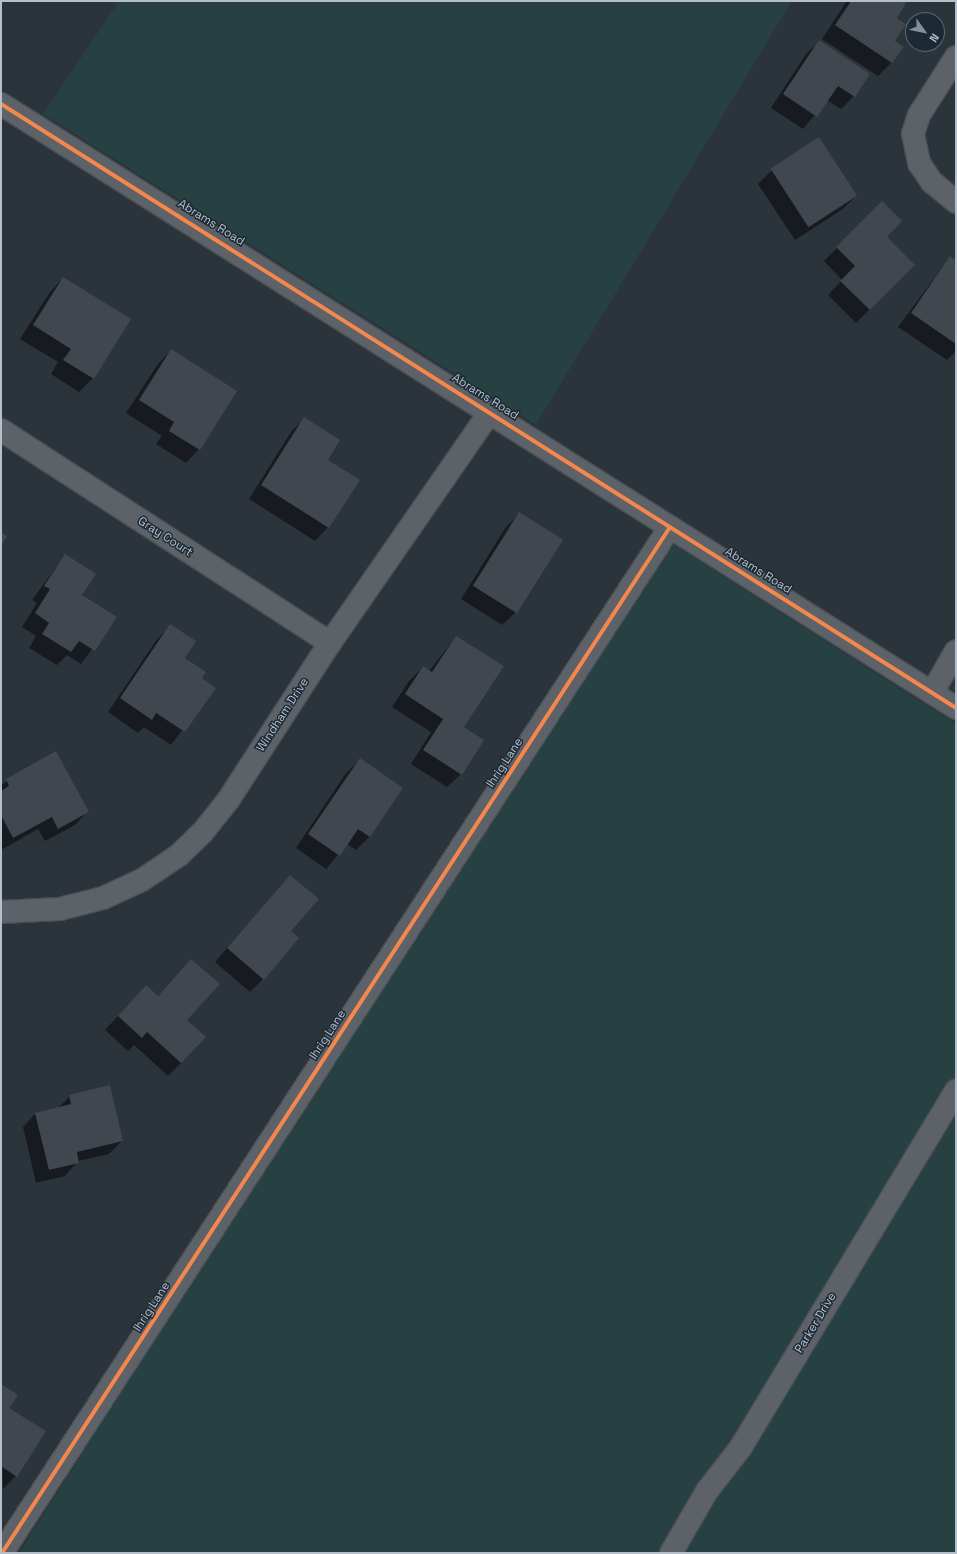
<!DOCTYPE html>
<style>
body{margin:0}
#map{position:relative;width:957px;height:1554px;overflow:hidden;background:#2b333b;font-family:"Space Grotesk",sans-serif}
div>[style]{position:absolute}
.green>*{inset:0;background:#274042}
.shadow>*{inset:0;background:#0007}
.building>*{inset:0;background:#40474e;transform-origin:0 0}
.roads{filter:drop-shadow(1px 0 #4a4f55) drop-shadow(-1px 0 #4a4f55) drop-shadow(0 1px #4a4f55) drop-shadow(0 -1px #4a4f55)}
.minor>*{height:22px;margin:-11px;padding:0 11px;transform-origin:11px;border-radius:11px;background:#5c6268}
.cycleway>*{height:4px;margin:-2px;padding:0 2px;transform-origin:2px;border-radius:2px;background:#f5874c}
span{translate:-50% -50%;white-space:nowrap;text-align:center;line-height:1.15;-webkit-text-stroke:3px #1d2a36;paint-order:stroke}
.street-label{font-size:12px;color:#b5c0cc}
.frame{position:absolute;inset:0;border:2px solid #b5c0cc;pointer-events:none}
.north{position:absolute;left:905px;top:12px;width:40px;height:40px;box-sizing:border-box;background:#1d2a36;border:1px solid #5a6672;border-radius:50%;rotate:123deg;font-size:11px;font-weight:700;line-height:16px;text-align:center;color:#b5c0cc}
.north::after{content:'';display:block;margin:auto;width:14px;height:18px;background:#858f99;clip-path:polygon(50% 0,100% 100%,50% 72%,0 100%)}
</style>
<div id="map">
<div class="green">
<i style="clip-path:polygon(119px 1px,792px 1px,536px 425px,43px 114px)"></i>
<i style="clip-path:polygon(660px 536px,956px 724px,956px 1553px,19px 1553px)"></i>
</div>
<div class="shadow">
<i style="clip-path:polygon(847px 1px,906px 1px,895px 18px,891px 63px,878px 76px,822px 39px)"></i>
<i style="clip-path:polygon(820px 41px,854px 96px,841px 109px,827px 100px,803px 129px,771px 108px,806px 54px)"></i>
<i style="clip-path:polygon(819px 139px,856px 196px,843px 209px,795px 240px,758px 184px,771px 171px)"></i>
<i style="clip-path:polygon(882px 203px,885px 237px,913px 265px,856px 323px,828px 295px,842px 280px,824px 261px)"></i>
<i style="clip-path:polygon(950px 257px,956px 262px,956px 351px,947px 360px,898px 327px)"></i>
<i style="clip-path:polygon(63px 278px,130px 319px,93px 378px,79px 392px,51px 374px,58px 362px,20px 339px,50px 292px)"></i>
<i style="clip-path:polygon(171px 350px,199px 449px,186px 463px,156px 444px,162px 436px,126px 413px,158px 364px)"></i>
<i style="clip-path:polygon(304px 419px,328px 527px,315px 541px,249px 499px,291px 432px)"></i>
<i style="clip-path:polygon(520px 513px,516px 612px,502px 625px,461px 599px,506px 527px)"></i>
<i style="clip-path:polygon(65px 555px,80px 595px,115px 618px,81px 664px,67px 655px,57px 665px,29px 648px,36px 636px,22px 627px,37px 603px,32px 600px)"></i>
<i style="clip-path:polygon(171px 626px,183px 658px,200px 679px,214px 688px,171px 745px,144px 727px,138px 733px,108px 712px,157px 639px)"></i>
<i style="clip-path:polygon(456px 637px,463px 728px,461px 774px,447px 787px,411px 764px,431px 732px,392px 707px,409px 681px,423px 667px,429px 671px)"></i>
<i style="clip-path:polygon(56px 752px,88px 811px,75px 825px,45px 841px,38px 829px,1px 850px,1px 785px)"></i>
<i style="clip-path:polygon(360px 760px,370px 836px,356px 850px,347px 844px,326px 869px,296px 848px,346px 773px)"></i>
<i style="clip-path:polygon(290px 876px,263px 979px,250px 992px,215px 962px)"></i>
<i style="clip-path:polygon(191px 960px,181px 1063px,168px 1076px,134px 1045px,128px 1051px,105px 1030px,146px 986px,157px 997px)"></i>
<i style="clip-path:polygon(70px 1096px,122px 1141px,109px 1154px,78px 1161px,65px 1176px,36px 1183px,23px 1127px,36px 1113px,57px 1109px)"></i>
<i style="clip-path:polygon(1px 1385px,8px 1408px,16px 1476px,3px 1489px)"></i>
</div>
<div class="building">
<i style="clip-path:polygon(851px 1px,907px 1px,897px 18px,906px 24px,895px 41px,904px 47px,892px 63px,835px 25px)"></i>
<i style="clip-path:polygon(819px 40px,870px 74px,855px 97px,838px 86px,817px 117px,783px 94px)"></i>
<i style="left:819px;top:137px;width:70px;height:58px;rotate:57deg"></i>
<i style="clip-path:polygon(882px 201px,902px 221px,887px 237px,915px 265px,870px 310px,840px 281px,855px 266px,836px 247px)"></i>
<i style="clip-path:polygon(950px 256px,956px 261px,956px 344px,911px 313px)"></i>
<i style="clip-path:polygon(63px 277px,131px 319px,94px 379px,63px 360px,71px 349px,33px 325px)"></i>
<i style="clip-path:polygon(171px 349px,237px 391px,200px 450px,169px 431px,174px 422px,139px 400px)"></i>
<i style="clip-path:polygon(304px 417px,340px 440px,328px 460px,360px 480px,329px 528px,261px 485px)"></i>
<i style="left:519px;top:512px;width:52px;height:87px;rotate:32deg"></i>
<i style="clip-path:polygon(1px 532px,7px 536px,1px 546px)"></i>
<i style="clip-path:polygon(65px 554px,96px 574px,82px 595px,117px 617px,95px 651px,79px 641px,71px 652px,42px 634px,49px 623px,35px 613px,50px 589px,44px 586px)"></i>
<i style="clip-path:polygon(170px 624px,196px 641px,185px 658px,206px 672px,202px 678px,216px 688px,185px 732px,156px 713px,152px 720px,120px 698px)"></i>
<i style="clip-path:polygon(456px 636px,504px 666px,464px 727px,484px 740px,462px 775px,423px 750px,443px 719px,405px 694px,423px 666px,432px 672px)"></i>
<i style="clip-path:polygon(56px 751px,89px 812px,58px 829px,52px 817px,13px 838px,1px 815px,1px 791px,9px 786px,6px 779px)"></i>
<i style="clip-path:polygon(360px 758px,403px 788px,370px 837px,358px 829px,340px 856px,308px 834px)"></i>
<i style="clip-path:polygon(290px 875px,319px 899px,291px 931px,299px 938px,264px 980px,227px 948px)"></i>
<i style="clip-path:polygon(191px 959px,220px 984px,187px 1020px,206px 1037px,181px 1063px,147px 1032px,142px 1038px,118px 1016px,146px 985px,158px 996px)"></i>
<i style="clip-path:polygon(110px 1085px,123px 1141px,77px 1152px,79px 1163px,49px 1170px,35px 1113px,71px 1104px,69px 1095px)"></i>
<i style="clip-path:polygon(1px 1384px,18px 1395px,9px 1408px,46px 1431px,17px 1477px,1px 1466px)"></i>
</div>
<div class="roads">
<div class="minor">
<i style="left:956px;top:57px;width:69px;rotate:122.5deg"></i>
<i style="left:919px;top:115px;width:20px;rotate:108deg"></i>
<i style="left:913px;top:134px;width:30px;rotate:78deg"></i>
<i style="left:919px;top:163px;width:23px;rotate:56deg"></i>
<i style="left:932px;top:182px;width:31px;rotate:40deg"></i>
<i style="left:1px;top:104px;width:1130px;rotate:32.31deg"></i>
<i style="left:1px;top:430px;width:392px;rotate:32.9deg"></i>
<i style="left:932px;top:693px;width:48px;rotate:-60.3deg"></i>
<i style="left:1px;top:912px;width:59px;rotate:-2.9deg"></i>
<i style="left:60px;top:909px;width:44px;rotate:-14.3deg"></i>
<i style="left:103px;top:898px;width:43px;rotate:-24.8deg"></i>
<i style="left:142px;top:880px;width:45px;rotate:-34deg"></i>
<i style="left:179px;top:855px;width:32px;rotate:-44deg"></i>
<i style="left:202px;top:833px;width:43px;rotate:-51.5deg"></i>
<i style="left:229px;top:799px;width:186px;rotate:-57.1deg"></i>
<i style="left:330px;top:643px;width:281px;rotate:-55.3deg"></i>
<i style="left:2px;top:1553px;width:1224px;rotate:-56.93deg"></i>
<i style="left:671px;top:1553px;width:72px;rotate:-59.9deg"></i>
<i style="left:707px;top:1491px;width:56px;rotate:-52.3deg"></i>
<i style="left:741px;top:1447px;width:416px;rotate:-58.9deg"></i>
</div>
</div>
<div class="cycleway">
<i style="left:1px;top:104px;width:1130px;rotate:32.31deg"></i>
<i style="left:2px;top:1553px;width:1224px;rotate:-56.93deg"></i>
</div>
<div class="street-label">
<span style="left:211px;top:223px;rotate:32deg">Abrams Road</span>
<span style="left:485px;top:397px;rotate:32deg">Abrams Road</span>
<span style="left:165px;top:537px;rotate:33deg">Gray Court</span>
<span style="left:758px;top:571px;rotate:32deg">Abrams Road</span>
<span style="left:283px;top:715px;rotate:-57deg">Windham Drive</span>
<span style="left:505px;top:763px;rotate:-57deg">Ihrig Lane</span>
<span style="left:328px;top:1035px;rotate:-57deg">Ihrig Lane</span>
<span style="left:152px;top:1307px;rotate:-57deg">Ihrig Lane</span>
<span style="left:816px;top:1323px;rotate:-59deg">Parker Drive</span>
</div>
<div class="frame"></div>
<div class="north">N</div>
</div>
